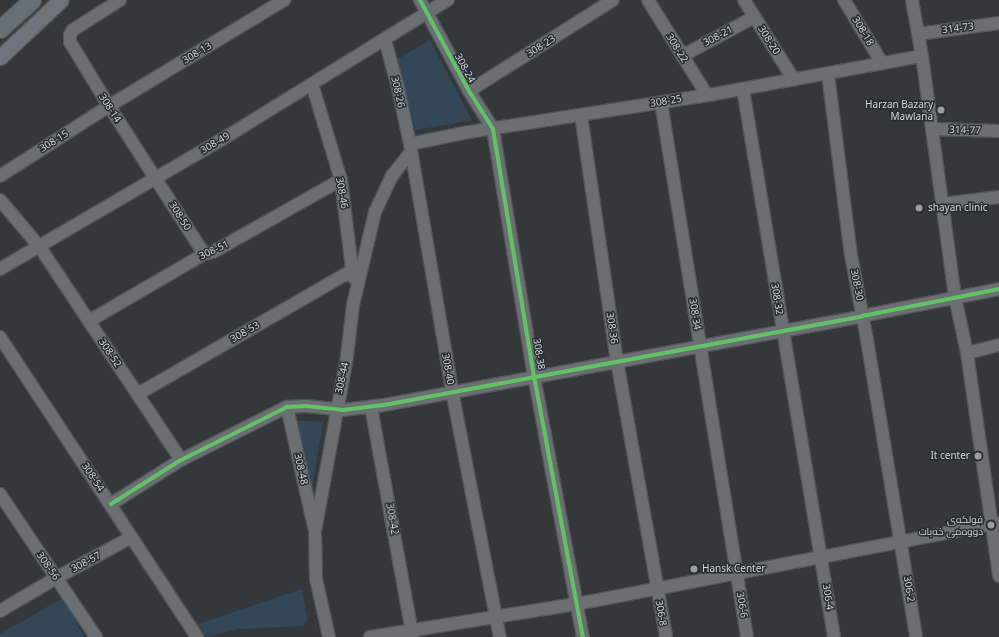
<!DOCTYPE html>
<meta charset="utf-8">
<style>
body{margin:0}
#map{position:relative;width:999px;height:637px;overflow:hidden;background:#35383b;font-family:"Noto Sans",Cairo,sans-serif}
div>[style]{position:absolute}
.green>*{inset:0;background:#324859}
.roads{filter:drop-shadow(1px 0 #505456) drop-shadow(-1px 0 #505456) drop-shadow(0 1px #505456) drop-shadow(0 -1px #505456)}
.minor>*{height:12px;margin:-6px;padding:0 6px;transform-origin:6px;border-radius:6px;background:#6c6f71}
.major>*{height:15px;margin:-7.5px;padding:0 7.5px;transform-origin:7.5px;border-radius:7.5px;background:#6e747b}
.highway>*{height:17px;margin:-8.5px;padding:0 8.5px;transform-origin:8.5px;border-radius:8.5px;background:#676f76}
.cycleway>*{height:4px;margin:-2px;padding:0 2px;transform-origin:2px;border-radius:2px;background:#61c268}
.dots>*{width:11px;height:11px;translate:-50% -50%;box-sizing:border-box;border:2px solid #282f34;border-radius:50%}
span{translate:-50% -50%;white-space:nowrap;text-align:center;line-height:1.15;-webkit-text-stroke:3px #282f34;paint-order:stroke}
.street-label{font-size:10px;color:#d0d5d8}
.poi-label{font-size:10px;color:#d0d5d8}
.right{translate:-100% -50%;text-align:right}
.left{translate:0 -50%;text-align:left}
</style>
<div id="map">
<div class="green">
<i style="clip-path:polygon(430px 40px,472px 120px,416px 130px,396px 60px)"></i>
<i style="clip-path:polygon(291px 420px,323px 422px,311px 495px)"></i>
<i style="clip-path:polygon(302px 589px,307px 619px,303px 626px,239px 629px,204px 637px,200px 637px,193px 626px)"></i>
<i style="clip-path:polygon(63px 598px,84px 637px,0 637px,0 634px)"></i>
</div>
<div class="roads">
<div class="minor">
<i style="left:120px;top:0;width:56px;rotate:147.4deg"></i>
<i style="left:73px;top:30px;width:6px;rotate:121deg"></i>
<i style="left:70px;top:35px;width:7px;rotate:90deg"></i>
<i style="left:70px;top:42px;width:75px;rotate:58.6deg"></i>
<i style="left:109px;top:106px;width:176px;rotate:57.3deg"></i>
<i style="left:420px;top:0;width:103px;rotate:61.7deg"></i>
<i style="left:469px;top:91px;width:45px;rotate:57.7deg"></i>
<i style="left:493px;top:129px;width:250px;rotate:80.6deg"></i>
<i style="left:534px;top:376px;width:266px;rotate:79.4deg"></i>
<i style="left:648px;top:0;width:112px;rotate:58.2deg"></i>
<i style="left:744px;top:0;width:94px;rotate:58deg"></i>
<i style="left:844px;top:0;width:74px;rotate:58.9deg"></i>
<i style="left:912px;top:0;width:57px;rotate:79.9deg"></i>
<i style="left:922px;top:56px;width:243px;rotate:82.2deg"></i>
<i style="left:955px;top:297px;width:57px;rotate:77.9deg"></i>
<i style="left:967px;top:353px;width:225px;rotate:81.8deg"></i>
<i style="left:918px;top:34px;width:82px;rotate:-7.7deg"></i>
<i style="left:385px;top:40px;width:50px;rotate:74.8deg"></i>
<i style="left:398px;top:88px;width:57px;rotate:77.9deg"></i>
<i style="left:410px;top:144px;width:251px;rotate:80.3deg"></i>
<i style="left:452px;top:391px;width:251px;rotate:79deg"></i>
<i style="left:682px;top:56px;width:82px;rotate:-28.4deg"></i>
<i style="left:828px;top:74px;width:182px;rotate:82.8deg"></i>
<i style="left:851px;top:255px;width:86px;rotate:79.3deg"></i>
<i style="left:867px;top:340px;width:301px;rotate:80.6deg"></i>
<i style="left:312px;top:84px;width:100px;rotate:73.2deg"></i>
<i style="left:341px;top:180px;width:98px;rotate:82.9deg"></i>
<i style="left:743px;top:89px;width:556px;rotate:80.57deg"></i>
<i style="left:469px;top:91px;width:170px;rotate:-32.3deg"></i>
<i style="left:661px;top:102px;width:542px;rotate:80.87deg"></i>
<i style="left:581px;top:115px;width:249px;rotate:81.7deg"></i>
<i style="left:617px;top:361px;width:280px;rotate:79.9deg"></i>
<i style="left:932px;top:129px;width:67px;rotate:1.7deg"></i>
<i style="left:410px;top:144px;width:54px;rotate:-11.7deg"></i>
<i style="left:463px;top:133px;width:254px;rotate:-8.8deg"></i>
<i style="left:714px;top:94px;width:211px;rotate:-10.4deg"></i>
<i style="left:0;top:176px;width:130px;rotate:-32.7deg"></i>
<i style="left:109px;top:106px;width:205px;rotate:-31.2deg"></i>
<i style="left:0;top:200px;width:60px;rotate:49.7deg"></i>
<i style="left:39px;top:246px;width:257px;rotate:56.4deg"></i>
<i style="left:942px;top:204px;width:57px;rotate:-7deg"></i>
<i style="left:0;top:269px;width:256px;rotate:-30.3deg"></i>
<i style="left:221px;top:140px;width:267px;rotate:-31.7deg"></i>
<i style="left:89px;top:321px;width:133px;rotate:-30.2deg"></i>
<i style="left:204px;top:254px;width:9px;rotate:-13deg"></i>
<i style="left:213px;top:252px;width:147px;rotate:-29.4deg"></i>
<i style="left:0;top:337px;width:359px;rotate:56.7deg"></i>
<i style="left:967px;top:353px;width:33px;rotate:-14deg"></i>
<i style="left:138px;top:394px;width:248px;rotate:-30deg"></i>
<i style="left:287px;top:407px;width:123px;rotate:77.3deg"></i>
<i style="left:371px;top:407px;width:234px;rotate:79.7deg"></i>
<i style="left:0;top:494px;width:172px;rotate:56.1deg"></i>
<i style="left:111px;top:504px;width:83px;rotate:-32.2deg"></i>
<i style="left:181px;top:460px;width:119px;rotate:-26.6deg"></i>
<i style="left:287px;top:407px;width:19px;rotate:-3deg"></i>
<i style="left:306px;top:406px;width:37px;rotate:6deg"></i>
<i style="left:343px;top:410px;width:41px;rotate:-7deg"></i>
<i style="left:384px;top:405px;width:486px;rotate:-10.5deg"></i>
<i style="left:862px;top:316px;width:140px;rotate:-11.1deg"></i>
<i style="left:0;top:611px;width:65px;rotate:-30.5deg"></i>
<i style="left:56px;top:578px;width:84px;rotate:-28.4deg"></i>
<i style="left:329px;top:637px;width:59px;rotate:-102.6deg"></i>
<i style="left:316px;top:579px;width:48px;rotate:-91.2deg"></i>
<i style="left:315px;top:531px;width:178px;rotate:-79.6deg"></i>
<i style="left:347px;top:356px;width:51px;rotate:-83.3deg"></i>
<i style="left:353px;top:305px;width:96px;rotate:-76.7deg"></i>
<i style="left:375px;top:212px;width:40px;rotate:-65deg"></i>
<i style="left:392px;top:176px;width:29px;rotate:-52deg"></i>
<i style="left:370px;top:637px;width:210px;rotate:-9.1deg"></i>
<i style="left:577px;top:604px;width:430px;rotate:-10.9deg"></i>
</div>
<div class="major">
<i style="left:0;top:57px;width:83px;rotate:-43.1deg"></i>
</div>
<div class="highway">
<i style="left:0;top:29px;width:43px;rotate:-42.2deg"></i>
</div>
</div>
<div class="cycleway">
<i style="left:420px;top:0;width:103px;rotate:61.7deg"></i>
<i style="left:469px;top:91px;width:45px;rotate:57.7deg"></i>
<i style="left:493px;top:129px;width:250px;rotate:80.6deg"></i>
<i style="left:534px;top:376px;width:266px;rotate:79.4deg"></i>
<i style="left:111px;top:504px;width:83px;rotate:-32.2deg"></i>
<i style="left:181px;top:460px;width:119px;rotate:-26.6deg"></i>
<i style="left:287px;top:407px;width:19px;rotate:-3deg"></i>
<i style="left:306px;top:406px;width:37px;rotate:6deg"></i>
<i style="left:343px;top:410px;width:41px;rotate:-7deg"></i>
<i style="left:384px;top:405px;width:486px;rotate:-10.5deg"></i>
<i style="left:862px;top:316px;width:140px;rotate:-11.1deg"></i>
</div>
<div class="dots">
<i style="left:941px;top:110px;background:#9a9ea1"></i>
<i style="left:919px;top:208px;background:#9a9ea1"></i>
<i style="left:978px;top:456px;background:#9a9ea1"></i>
<i style="left:991px;top:525px;background:#9a9ea1"></i>
<i style="left:694px;top:569px;background:#9a9ea1"></i>
</div>
<div class="street-label">
<span style="left:958px;top:28px;rotate:-7deg">314-73</span>
<span style="left:863px;top:31px;rotate:59deg">308-18</span>
<span style="left:718px;top:36px;rotate:-28deg">308-21</span>
<span style="left:769px;top:40px;rotate:58deg">308-20</span>
<span style="left:541px;top:46px;rotate:-32deg">308-23</span>
<span style="left:677px;top:48px;rotate:58deg">308-22</span>
<span style="left:197px;top:53px;rotate:-31deg">308-13</span>
<span style="left:465px;top:68px;rotate:61deg">308-24</span>
<span style="left:398px;top:92px;rotate:77deg">308-26</span>
<span style="left:666px;top:101px;rotate:-9deg">308-25</span>
<span style="left:110px;top:108px;rotate:57deg">308-14</span>
<span style="left:965px;top:130px;rotate:2deg">314-77</span>
<span style="left:54px;top:141px;rotate:-32deg">308-15</span>
<span style="left:215px;top:143px;rotate:-31deg">308-49</span>
<span style="left:342px;top:193px;rotate:80deg">308-46</span>
<span style="left:180px;top:216px;rotate:58deg">308-50</span>
<span style="left:214px;top:250px;rotate:-25deg">308-51</span>
<span style="left:857px;top:285px;rotate:79deg">308-30</span>
<span style="left:777px;top:299px;rotate:81deg">308-32</span>
<span style="left:695px;top:314px;rotate:81deg">308-34</span>
<span style="left:612px;top:328px;rotate:82deg">308-36</span>
<span style="left:245px;top:332px;rotate:-30deg">308-53</span>
<span style="left:110px;top:353px;rotate:56deg">308-52</span>
<span style="left:539px;top:354px;rotate:81deg">308-38</span>
<span style="left:448px;top:369px;rotate:80deg">308-40</span>
<span style="left:342px;top:378px;rotate:-78deg">308-44</span>
<span style="left:301px;top:469px;rotate:77deg">308-48</span>
<span style="left:93px;top:477px;rotate:56deg">308-54</span>
<span style="left:392px;top:519px;rotate:80deg">308-42</span>
<span style="left:86px;top:562px;rotate:-28deg">308-57</span>
<span style="left:48px;top:566px;rotate:55deg">308-56</span>
<span style="left:909px;top:589px;rotate:81deg">306-2</span>
<span style="left:828px;top:597px;rotate:81deg">306-4</span>
<span style="left:742px;top:605px;rotate:81deg">306-6</span>
<span style="left:661px;top:613px;rotate:80deg">306-8</span>
</div>
<div class="poi-label">
<span class="right" style="left:933px;top:110px">Harzan Bazary<br>Mawlana</span>
<span class="left" style="left:928px;top:208px">shayan clinic</span>
<span class="right" style="left:970px;top:456px">It center</span>
<span class="right" style="left:983px;top:525px">فولکه‌ی<br>دووه‌می خه‌بات</span>
<span class="left" style="left:702px;top:569px">Hansk Center</span>
</div>
</div>
